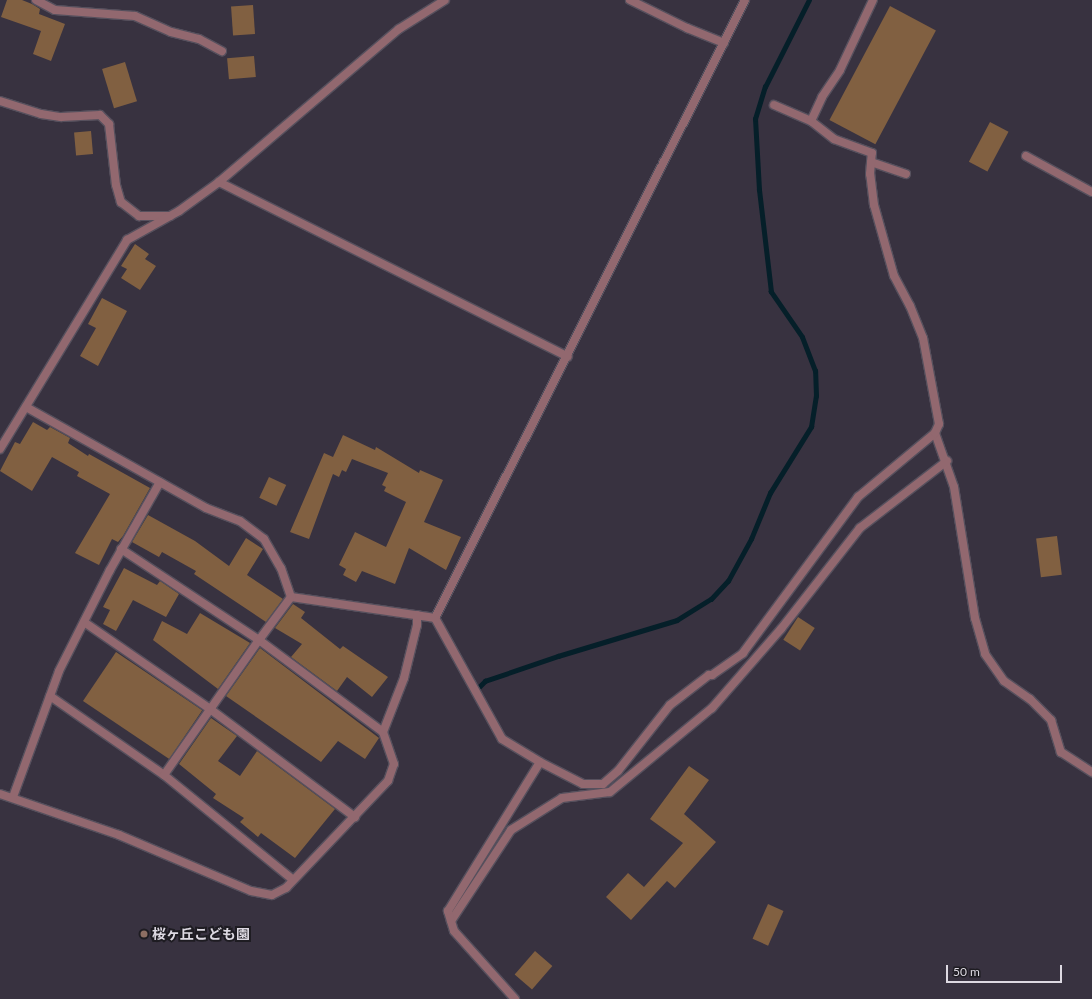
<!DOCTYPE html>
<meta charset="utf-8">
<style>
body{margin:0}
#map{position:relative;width:1092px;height:999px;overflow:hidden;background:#383240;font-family:Lato,"Noto Sans JP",sans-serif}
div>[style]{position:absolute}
.stream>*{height:4.5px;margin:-2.25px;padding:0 2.25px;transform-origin:2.25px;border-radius:2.25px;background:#051f29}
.building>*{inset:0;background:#816041;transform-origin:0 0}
.roads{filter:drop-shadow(1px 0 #56505d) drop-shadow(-1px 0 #56505d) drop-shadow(0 1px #56505d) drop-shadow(0 -1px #56505d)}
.street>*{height:8px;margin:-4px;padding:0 4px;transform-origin:4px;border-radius:4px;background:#92686f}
.dots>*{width:11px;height:11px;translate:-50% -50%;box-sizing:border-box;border:2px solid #1e1c22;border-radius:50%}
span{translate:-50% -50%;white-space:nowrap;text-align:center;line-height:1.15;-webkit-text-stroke:4px #1e1c22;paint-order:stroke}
.poi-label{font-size:14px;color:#ddd9e2;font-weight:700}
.left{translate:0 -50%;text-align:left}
.scale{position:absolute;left:946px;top:965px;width:116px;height:18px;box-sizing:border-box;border:2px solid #ddd9e2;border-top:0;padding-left:5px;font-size:12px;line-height:14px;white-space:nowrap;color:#ddd9e2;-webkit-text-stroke:3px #1e1c22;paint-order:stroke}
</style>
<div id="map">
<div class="stream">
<i style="left:478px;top:688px;width:10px;rotate:-45deg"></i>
<i style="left:485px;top:681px;width:77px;rotate:-18.9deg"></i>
<i style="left:558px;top:656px;width:124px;rotate:-16.8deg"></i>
<i style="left:677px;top:620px;width:40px;rotate:-32deg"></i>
<i style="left:711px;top:599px;width:25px;rotate:-47deg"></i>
<i style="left:728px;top:581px;width:48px;rotate:-61.3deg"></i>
<i style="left:751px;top:539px;width:50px;rotate:-67.6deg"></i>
<i style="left:770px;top:493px;width:78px;rotate:-58.2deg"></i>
<i style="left:811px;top:427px;width:31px;rotate:-81deg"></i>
<i style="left:816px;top:396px;width:25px;rotate:-92deg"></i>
<i style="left:815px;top:371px;width:36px;rotate:-111deg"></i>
<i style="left:802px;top:337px;width:55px;rotate:-124.6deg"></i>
<i style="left:771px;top:292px;width:103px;rotate:-96.7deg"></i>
<i style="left:759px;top:190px;width:71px;rotate:-93.2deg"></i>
<i style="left:755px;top:119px;width:34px;rotate:-73deg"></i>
<i style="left:765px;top:87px;width:97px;rotate:-63.2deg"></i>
</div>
<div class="building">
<i style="clip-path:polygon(7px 0,22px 0,32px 4px,40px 9px,39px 14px,65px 24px,51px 61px,33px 54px,41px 31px,1px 17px)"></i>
<i style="left:253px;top:5px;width:29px;height:22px;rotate:86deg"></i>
<i style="left:890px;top:6px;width:52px;height:129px;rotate:28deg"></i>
<i style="left:254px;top:56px;width:21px;height:27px;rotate:85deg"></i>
<i style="left:125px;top:62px;width:41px;height:24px;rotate:73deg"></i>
<i style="left:990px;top:122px;width:21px;height:45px;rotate:28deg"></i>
<i style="left:91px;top:131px;width:23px;height:17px;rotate:85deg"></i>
<i style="clip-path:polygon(135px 244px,149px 254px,145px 259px,156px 266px,140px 290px,121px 278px,127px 269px,121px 266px)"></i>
<i style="clip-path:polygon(102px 298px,127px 311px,98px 366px,80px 356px,96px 328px,88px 324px)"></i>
<i style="clip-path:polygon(33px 422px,47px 430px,50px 427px,70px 438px,68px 443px,88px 456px,89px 454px,150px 488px,123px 536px,118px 542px,112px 539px,99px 565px,75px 553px,110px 494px,77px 476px,79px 472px,52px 457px,32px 491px,0 471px,15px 442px,20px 444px)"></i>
<i style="clip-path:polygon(343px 435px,375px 450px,376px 447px,419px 473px,420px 470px,443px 480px,424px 522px,461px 537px,446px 570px,409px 548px,395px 584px,362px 571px,356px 582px,343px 575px,346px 569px,339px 565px,355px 532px,386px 547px,406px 502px,384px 491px,386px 487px,382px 485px,388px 473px,352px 459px,346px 472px,342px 470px,339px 477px,333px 474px,309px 539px,290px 532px,324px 453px,333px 457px)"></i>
<i style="left:269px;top:477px;width:19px;height:23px;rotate:25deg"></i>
<i style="clip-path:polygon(148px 515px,195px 541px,229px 566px,246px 538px,263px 549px,247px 575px,283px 599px,266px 622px,194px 574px,196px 571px,162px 552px,159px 557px,132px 542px)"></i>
<i style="left:1057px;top:536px;width:39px;height:21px;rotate:83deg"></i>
<i style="clip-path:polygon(124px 568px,157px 585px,160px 581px,179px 594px,166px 617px,133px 600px,116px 631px,103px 624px,110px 610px,103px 607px)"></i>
<i style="clip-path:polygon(293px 604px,305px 612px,301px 618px,340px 649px,343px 646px,388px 677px,372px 697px,347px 677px,337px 691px,291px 657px,302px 644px,275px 628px)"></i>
<i style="clip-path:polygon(200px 613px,250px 643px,218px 689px,153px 640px,162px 621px,187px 634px)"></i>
<i style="left:798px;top:617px;width:20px;height:27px;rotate:33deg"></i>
<i style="clip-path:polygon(260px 648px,379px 738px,365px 759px,338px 741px,321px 762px,226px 696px)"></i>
<i style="left:116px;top:652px;width:104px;height:59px;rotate:34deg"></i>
<i style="clip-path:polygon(211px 718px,237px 736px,218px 761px,240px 776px,257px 751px,335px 809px,295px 858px,261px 833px,258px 837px,240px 822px,244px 818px,213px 798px,216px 794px,179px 764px)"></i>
<i style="clip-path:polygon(689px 766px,709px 780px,684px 814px,716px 842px,675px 888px,667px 881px,631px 920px,606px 897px,628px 873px,644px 887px,683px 843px,650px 819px)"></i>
<i style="left:768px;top:904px;width:17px;height:38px;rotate:24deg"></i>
<i style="left:535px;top:951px;width:23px;height:31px;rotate:41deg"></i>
</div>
<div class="roads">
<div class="street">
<i style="left:36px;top:0;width:21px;rotate:28deg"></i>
<i style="left:55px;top:10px;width:80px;rotate:4.3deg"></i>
<i style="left:135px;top:16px;width:39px;rotate:24deg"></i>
<i style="left:171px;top:32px;width:29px;rotate:14deg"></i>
<i style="left:199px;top:39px;width:26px;rotate:28deg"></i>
<i style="left:630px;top:0;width:64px;rotate:26.2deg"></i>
<i style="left:687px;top:28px;width:40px;rotate:22deg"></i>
<i style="left:0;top:101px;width:43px;rotate:17.6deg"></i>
<i style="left:41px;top:114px;width:20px;rotate:9deg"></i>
<i style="left:61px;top:117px;width:39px;rotate:-3deg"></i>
<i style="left:100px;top:115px;width:13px;rotate:45deg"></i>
<i style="left:109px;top:124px;width:61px;rotate:83.5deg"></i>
<i style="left:116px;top:185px;width:18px;rotate:74deg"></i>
<i style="left:121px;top:202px;width:23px;rotate:38deg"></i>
<i style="left:139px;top:216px;width:31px"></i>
<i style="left:774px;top:105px;width:40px;rotate:23.4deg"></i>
<i style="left:1026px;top:156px;width:75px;rotate:28.6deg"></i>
<i style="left:871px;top:162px;width:37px;rotate:19deg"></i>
<i style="left:219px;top:182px;width:390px;rotate:26.6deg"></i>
<i style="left:26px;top:407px;width:206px;rotate:29.3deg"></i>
<i style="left:206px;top:508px;width:36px;rotate:21deg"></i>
<i style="left:240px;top:521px;width:30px;rotate:37deg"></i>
<i style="left:264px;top:539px;width:34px;rotate:60deg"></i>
<i style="left:281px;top:568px;width:31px;rotate:71deg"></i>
<i style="left:291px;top:597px;width:146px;rotate:8.3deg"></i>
<i style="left:935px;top:433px;width:57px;rotate:70.6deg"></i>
<i style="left:954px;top:487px;width:133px;rotate:80.9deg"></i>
<i style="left:975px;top:618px;width:37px;rotate:74deg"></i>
<i style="left:985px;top:654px;width:33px;rotate:55deg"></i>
<i style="left:1004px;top:681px;width:32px;rotate:35deg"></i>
<i style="left:1030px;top:699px;width:30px;rotate:45deg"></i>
<i style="left:1051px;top:720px;width:34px;rotate:73deg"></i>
<i style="left:1061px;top:752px;width:37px;rotate:33deg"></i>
<i style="left:0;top:449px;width:245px;rotate:-58.7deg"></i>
<i style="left:127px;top:240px;width:60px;rotate:-29.1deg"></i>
<i style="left:179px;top:211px;width:49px;rotate:-35.9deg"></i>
<i style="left:219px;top:182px;width:236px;rotate:-40.4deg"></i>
<i style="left:399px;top:29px;width:54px;rotate:-32.2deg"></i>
<i style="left:121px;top:549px;width:165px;rotate:33.4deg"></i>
<i style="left:259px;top:640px;width:154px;rotate:36.6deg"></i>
<i style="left:435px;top:618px;width:138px;rotate:61deg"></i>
<i style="left:502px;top:739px;width:44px;rotate:31.2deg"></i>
<i style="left:540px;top:762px;width:48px;rotate:27.1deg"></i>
<i style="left:583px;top:784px;width:20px"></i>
<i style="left:603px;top:784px;width:20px;rotate:-41deg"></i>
<i style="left:618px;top:771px;width:84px;rotate:-51.8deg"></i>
<i style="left:670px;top:705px;width:49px;rotate:-37.6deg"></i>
<i style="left:709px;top:675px;width:3px"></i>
<i style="left:712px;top:675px;width:38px;rotate:-35deg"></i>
<i style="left:743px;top:653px;width:194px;rotate:-53.6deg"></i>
<i style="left:858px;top:497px;width:100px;rotate:-39.7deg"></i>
<i style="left:935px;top:433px;width:10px;rotate:-66deg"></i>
<i style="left:939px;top:424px;width:87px;rotate:-100.5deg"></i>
<i style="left:923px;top:338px;width:35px;rotate:-112deg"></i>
<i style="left:910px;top:306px;width:34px;rotate:-118deg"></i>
<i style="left:894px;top:276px;width:74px;rotate:-105.7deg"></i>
<i style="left:874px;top:205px;width:31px;rotate:-97deg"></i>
<i style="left:870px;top:174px;width:21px;rotate:-85deg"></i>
<i style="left:872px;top:153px;width:40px;rotate:-159.8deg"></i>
<i style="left:834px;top:139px;width:29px;rotate:-142deg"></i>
<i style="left:811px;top:121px;width:26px;rotate:-65deg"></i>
<i style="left:822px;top:97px;width:32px;rotate:-56deg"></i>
<i style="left:840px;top:70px;width:77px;rotate:-64.8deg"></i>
<i style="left:435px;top:618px;width:691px;rotate:-63.36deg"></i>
<i style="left:84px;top:622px;width:153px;rotate:34.6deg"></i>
<i style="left:210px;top:709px;width:181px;rotate:36.7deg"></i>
<i style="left:50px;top:696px;width:139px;rotate:34.7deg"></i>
<i style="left:164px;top:775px;width:166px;rotate:39.1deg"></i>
<i style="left:164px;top:775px;width:165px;rotate:-54.9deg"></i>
<i style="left:259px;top:640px;width:54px;rotate:-53.3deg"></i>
<i style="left:0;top:794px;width:126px;rotate:19deg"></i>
<i style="left:119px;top:835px;width:143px;rotate:23deg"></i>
<i style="left:251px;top:891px;width:21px;rotate:11deg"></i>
<i style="left:272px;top:895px;width:16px;rotate:-27deg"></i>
<i style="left:286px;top:888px;width:148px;rotate:-46.4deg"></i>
<i style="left:388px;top:781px;width:18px;rotate:-71deg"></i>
<i style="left:394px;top:764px;width:34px;rotate:-109deg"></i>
<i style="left:383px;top:732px;width:58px;rotate:-68.7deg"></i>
<i style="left:404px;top:678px;width:55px;rotate:-76.2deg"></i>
<i style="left:417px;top:625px;width:10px;rotate:-90deg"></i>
<i style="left:13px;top:797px;width:134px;rotate:-69.9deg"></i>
<i style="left:59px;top:671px;width:113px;rotate:-63.2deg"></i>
<i style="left:110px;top:570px;width:101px;rotate:-60.4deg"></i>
<i style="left:451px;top:921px;width:109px;rotate:-56.6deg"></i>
<i style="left:511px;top:830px;width:60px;rotate:-32.1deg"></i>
<i style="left:562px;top:798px;width:48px;rotate:-7.1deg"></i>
<i style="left:610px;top:792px;width:132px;rotate:-39.5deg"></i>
<i style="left:712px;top:708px;width:105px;rotate:-48.9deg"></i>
<i style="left:781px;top:629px;width:128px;rotate:-52deg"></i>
<i style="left:860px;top:528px;width:110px;rotate:-37.6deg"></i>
<i style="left:515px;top:999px;width:91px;rotate:-131.9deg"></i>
<i style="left:454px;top:931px;width:21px;rotate:-107deg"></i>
<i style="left:448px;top:911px;width:175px;rotate:-58.3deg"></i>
</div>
</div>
<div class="dots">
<i style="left:144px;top:934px;background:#8d6e63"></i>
</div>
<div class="poi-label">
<span class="left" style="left:152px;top:934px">桜ヶ丘こども園</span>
</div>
<div class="scale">50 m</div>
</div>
